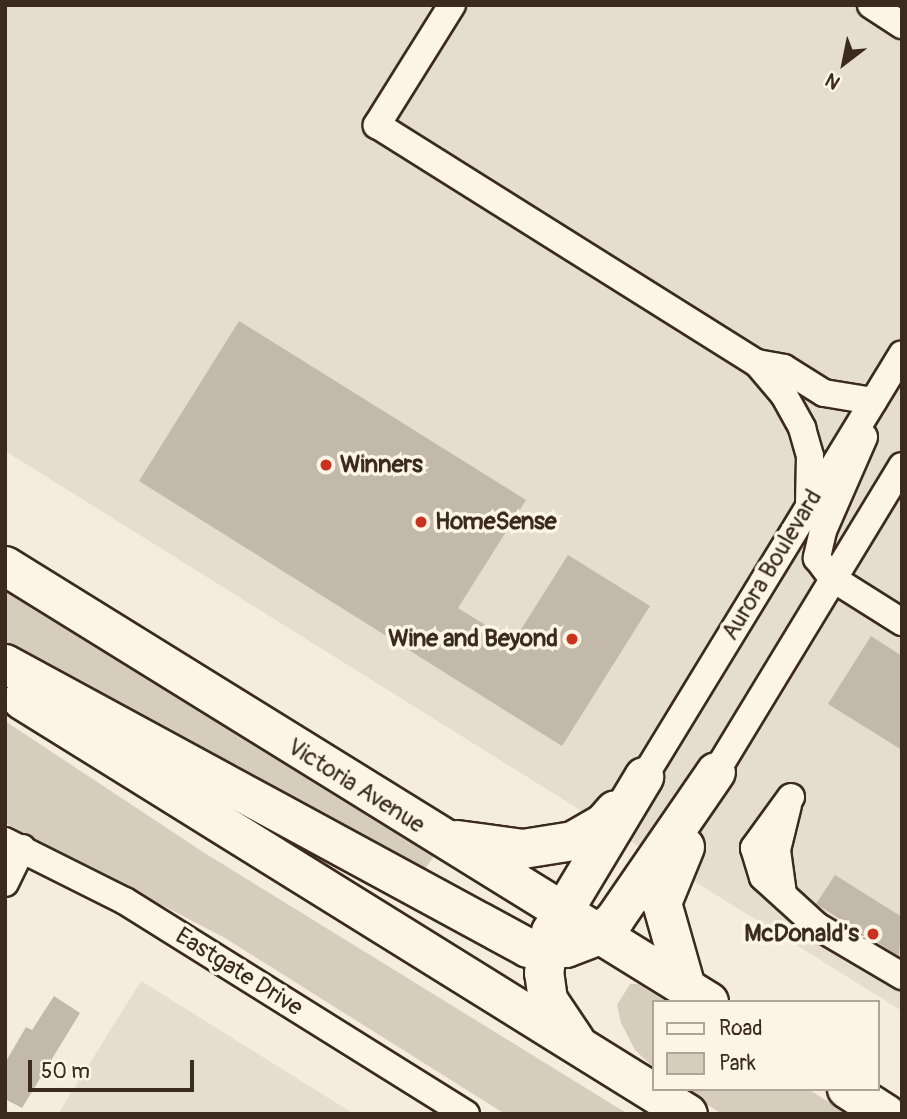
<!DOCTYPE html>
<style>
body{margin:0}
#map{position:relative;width:907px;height:1119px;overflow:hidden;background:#f4eddd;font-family:Pangolin,sans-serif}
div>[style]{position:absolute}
.built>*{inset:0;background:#e5ddce}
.green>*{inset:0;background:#d6cdbd}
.building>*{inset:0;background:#c3b9aa}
.roads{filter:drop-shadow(2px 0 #3b2a1e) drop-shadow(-2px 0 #3b2a1e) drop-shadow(0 2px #3b2a1e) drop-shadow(0 -2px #3b2a1e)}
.minor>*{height:26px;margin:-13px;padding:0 13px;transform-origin:13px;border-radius:13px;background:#fcf5e5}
.highway>*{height:38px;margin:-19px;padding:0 19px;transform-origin:19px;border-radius:19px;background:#fcf5e5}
.dots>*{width:19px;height:19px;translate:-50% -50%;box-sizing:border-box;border:4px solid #fcf5e5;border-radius:50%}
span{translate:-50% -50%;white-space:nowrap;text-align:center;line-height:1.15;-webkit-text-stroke:7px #fcf5e5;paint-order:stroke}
.poi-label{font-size:24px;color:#3b2a1e;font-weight:700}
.left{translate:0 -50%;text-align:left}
.right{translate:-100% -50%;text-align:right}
.street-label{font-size:24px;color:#3b2a1e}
.frame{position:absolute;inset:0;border:7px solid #3b2a1e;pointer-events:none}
.legend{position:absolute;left:652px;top:1000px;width:228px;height:91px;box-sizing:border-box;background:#fcf5e5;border:2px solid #afa495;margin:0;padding:9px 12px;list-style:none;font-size:21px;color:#3b2a1e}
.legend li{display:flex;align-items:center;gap:14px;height:35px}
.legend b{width:35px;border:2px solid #afa495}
.north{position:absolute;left:809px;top:28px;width:70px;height:70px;-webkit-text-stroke:5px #fcf5e5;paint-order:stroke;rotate:212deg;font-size:19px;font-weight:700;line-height:28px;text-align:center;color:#3b2a1e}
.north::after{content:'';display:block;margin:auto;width:24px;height:32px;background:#3b2a1e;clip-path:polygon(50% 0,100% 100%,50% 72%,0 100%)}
.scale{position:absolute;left:28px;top:1060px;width:166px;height:32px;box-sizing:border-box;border:4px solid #3b2a1e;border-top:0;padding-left:9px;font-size:21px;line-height:24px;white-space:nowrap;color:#3b2a1e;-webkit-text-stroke:5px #fcf5e5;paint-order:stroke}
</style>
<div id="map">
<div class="built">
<i style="clip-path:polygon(5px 5px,902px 5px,902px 1011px,5px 451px)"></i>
<i style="clip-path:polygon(141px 981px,354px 1114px,58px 1114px)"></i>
</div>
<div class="green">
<i style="clip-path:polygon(5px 588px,434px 856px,423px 872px,5px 642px)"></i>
<i style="clip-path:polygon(5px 721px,203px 852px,628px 1114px,505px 1114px,225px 938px,5px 823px)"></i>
<i style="clip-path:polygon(630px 984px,638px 984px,667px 1002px,653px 1002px,653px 1067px,635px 1050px,621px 1023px,617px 1005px)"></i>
<i style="clip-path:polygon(682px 1089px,808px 1089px,848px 1114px,722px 1114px)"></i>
</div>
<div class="building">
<i style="clip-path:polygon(239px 321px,526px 500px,458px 608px,513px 642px,568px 555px,650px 606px,562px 746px,139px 481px)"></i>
<i style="clip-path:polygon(871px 636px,902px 656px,902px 750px,828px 704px)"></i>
<i style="clip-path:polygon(835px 875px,902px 917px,899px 956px,816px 904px)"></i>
<i style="clip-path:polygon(54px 996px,80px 1013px,22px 1108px,5px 1099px,5px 1063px,26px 1027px,32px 1030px)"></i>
</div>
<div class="roads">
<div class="minor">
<i style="left:452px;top:5px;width:142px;rotate:122deg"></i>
<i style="left:377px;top:125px;width:448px;rotate:32.1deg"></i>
<i style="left:757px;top:363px;width:42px;rotate:49.8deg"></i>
<i style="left:784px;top:395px;width:38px;rotate:61deg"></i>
<i style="left:802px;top:428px;width:29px;rotate:74deg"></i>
<i style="left:810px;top:456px;width:48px;rotate:91.2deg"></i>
<i style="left:871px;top:5px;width:37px;rotate:33deg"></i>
<i style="left:757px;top:363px;width:27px;rotate:10deg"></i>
<i style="left:784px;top:368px;width:47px;rotate:32deg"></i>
<i style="left:824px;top:393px;width:50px;rotate:9.3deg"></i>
<i style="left:864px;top:437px;width:103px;rotate:113.6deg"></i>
<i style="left:823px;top:531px;width:28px;rotate:103deg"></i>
<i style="left:817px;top:558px;width:25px;rotate:53deg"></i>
<i style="left:832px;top:578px;width:83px;rotate:32.2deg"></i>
<i style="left:716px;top:772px;width:358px;rotate:-58.7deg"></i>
<i style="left:644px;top:777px;width:495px;rotate:-58.6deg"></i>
<i style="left:791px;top:797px;width:63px;rotate:126deg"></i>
<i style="left:754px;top:848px;width:30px;rotate:73deg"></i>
<i style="left:763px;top:877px;width:73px;rotate:42.2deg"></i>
<i style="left:817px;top:926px;width:99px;rotate:30.5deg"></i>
<i style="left:5px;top:841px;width:134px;rotate:26.6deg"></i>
<i style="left:125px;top:901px;width:402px;rotate:32deg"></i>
<i style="left:5px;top:883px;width:39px;rotate:-64deg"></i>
<i style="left:783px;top:894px;width:44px;rotate:-97.8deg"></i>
<i style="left:777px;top:850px;width:46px;rotate:-76.3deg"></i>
</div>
<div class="highway">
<i style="left:5px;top:566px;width:828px;rotate:31.77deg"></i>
<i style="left:5px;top:664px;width:595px;rotate:28.5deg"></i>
<i style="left:528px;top:948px;width:38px"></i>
<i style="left:566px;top:948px;width:33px;rotate:-21deg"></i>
<i style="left:597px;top:936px;width:25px;rotate:-43deg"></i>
<i style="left:615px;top:919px;width:178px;rotate:-55.5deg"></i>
<i style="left:22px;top:700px;width:784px;rotate:31.87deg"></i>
<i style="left:457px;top:840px;width:67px;rotate:7.8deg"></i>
<i style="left:523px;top:849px;width:51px;rotate:-9.1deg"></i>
<i style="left:573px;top:841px;width:34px;rotate:-30deg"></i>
<i style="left:603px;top:824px;width:18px;rotate:-49deg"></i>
<i style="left:685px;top:847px;width:61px;rotate:112.3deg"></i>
<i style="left:662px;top:903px;width:87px;rotate:74.1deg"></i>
<i style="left:575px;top:1040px;width:48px;rotate:-124deg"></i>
<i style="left:548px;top:1000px;width:27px;rotate:-98deg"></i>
<i style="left:544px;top:973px;width:42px;rotate:-80.3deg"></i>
<i style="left:551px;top:932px;width:181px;rotate:-59deg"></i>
<i style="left:847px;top:1089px;width:46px;rotate:32.7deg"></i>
</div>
</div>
<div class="dots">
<i style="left:326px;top:465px;background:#c8321e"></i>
<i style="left:421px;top:522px;background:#c8321e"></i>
<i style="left:572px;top:639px;background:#c8321e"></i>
<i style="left:873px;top:934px;background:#c8321e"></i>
</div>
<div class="poi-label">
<span class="left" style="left:340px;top:465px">Winners</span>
<span class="left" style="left:435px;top:522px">HomeSense</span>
<span class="right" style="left:558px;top:639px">Wine and Beyond</span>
<span class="right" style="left:859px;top:934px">McDonald's</span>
</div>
<div class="street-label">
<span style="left:772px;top:565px;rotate:-59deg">Aurora Boulevard</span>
<span style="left:356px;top:786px;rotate:32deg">Victoria Avenue</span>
<span style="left:239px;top:972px;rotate:32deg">Eastgate Drive</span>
</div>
<div class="frame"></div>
<ul class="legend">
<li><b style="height:9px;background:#fcf5e5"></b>Road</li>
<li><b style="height:19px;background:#d6cdbd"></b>Park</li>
</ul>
<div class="north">N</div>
<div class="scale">50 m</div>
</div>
